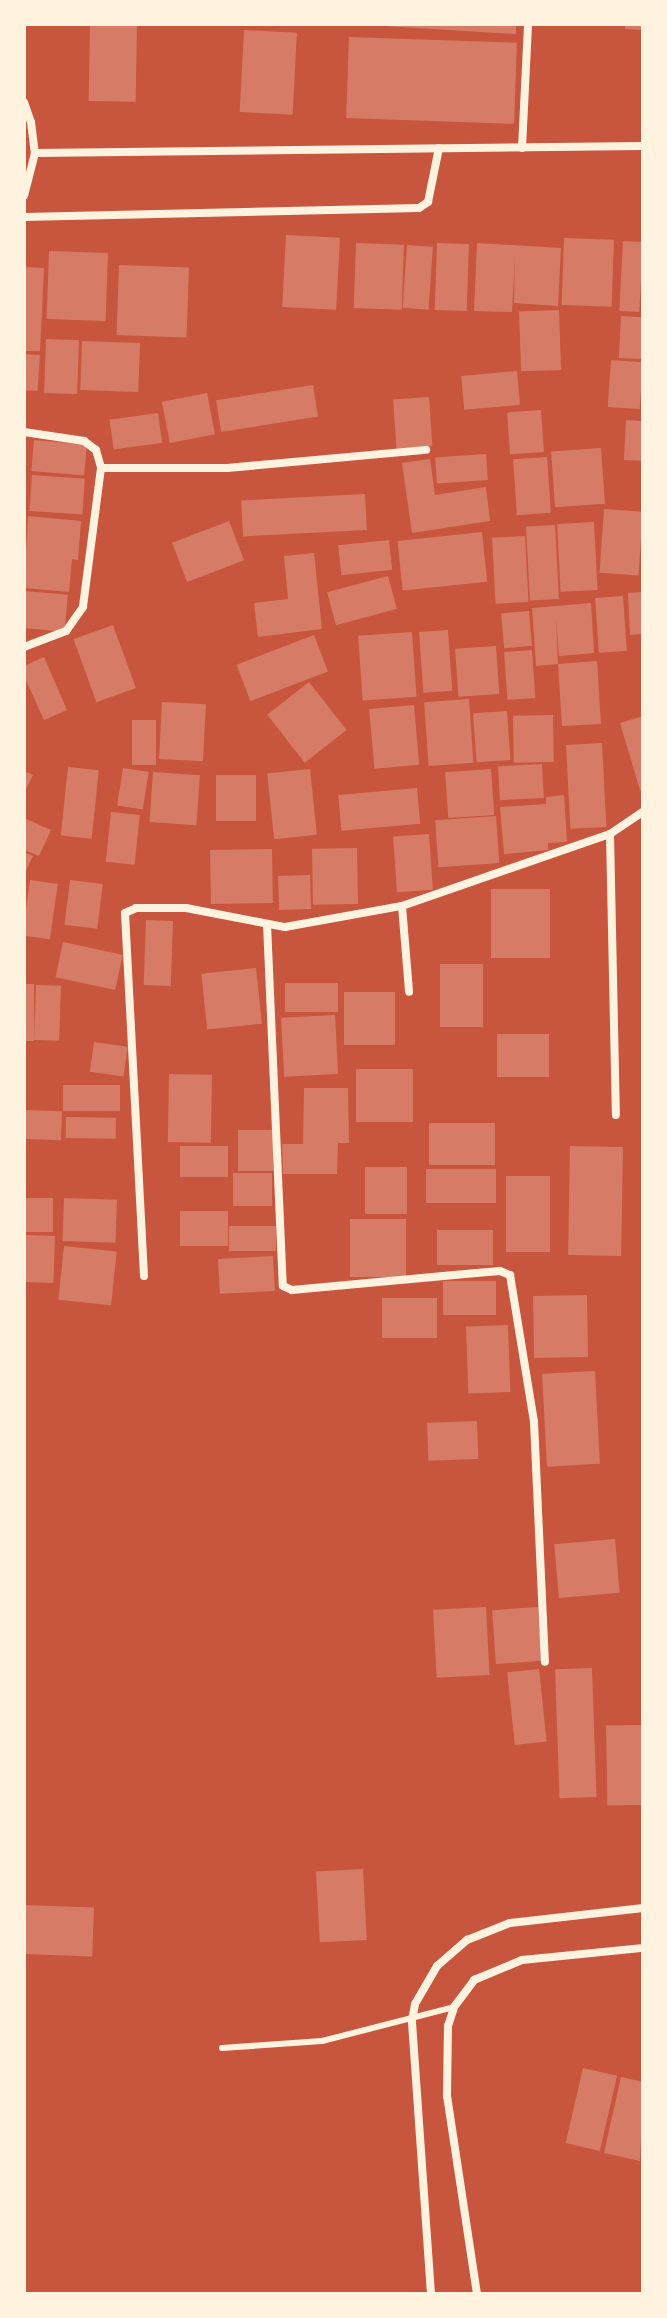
<!DOCTYPE html>
<style>
body{margin:0}
#map{position:relative;width:667px;height:2318px;overflow:hidden;background:#c8553d;font-family:"Archivo Narrow",sans-serif}
div>[style]{position:absolute}
.building>*{inset:0;background:#d67c66;transform-origin:0 0}
.service>*{height:6px;margin:-3px;padding:0 3px;transform-origin:3px;border-radius:3px;background:#fff3e0}
.minor>*{height:8px;margin:-4px;padding:0 4px;transform-origin:4px;border-radius:4px;background:#fff3e0}
span{translate:-50% -50%;white-space:nowrap;text-align:center;line-height:1.15;-webkit-text-stroke:6px #fff3e0;paint-order:stroke}
.frame{position:absolute;inset:0;border:26px solid #fff3e0;pointer-events:none}
</style>
<div id="map">
<div class="building">
<i style="left:90px;top:24px;width:47px;height:77px;rotate:1deg"></i>
<i style="clip-path:polygon(351px 24px,516px 24px,516px 34px)"></i>
<i style="clip-path:polygon(625px 24px,643px 24px,643px 30px,625px 29px)"></i>
<i style="left:244px;top:30px;width:53px;height:82px;rotate:3deg"></i>
<i style="left:349px;top:37px;width:168px;height:81px;rotate:2deg"></i>
<i style="left:286px;top:235px;width:54px;height:72px;rotate:3deg"></i>
<i style="left:564px;top:238px;width:50px;height:67px;rotate:2deg"></i>
<i style="left:623px;top:241px;width:20px;height:70px;rotate:3deg"></i>
<i style="left:356px;top:243px;width:48px;height:65px;rotate:2deg"></i>
<i style="left:437px;top:243px;width:32px;height:67px;rotate:2deg"></i>
<i style="clip-path:polygon(477px 243px,561px 248px,558px 306px,514px 303px,515px 258px,512px 312px,474px 311px)"></i>
<i style="left:407px;top:245px;width:26px;height:63px;rotate:4deg"></i>
<i style="left:49px;top:251px;width:59px;height:68px;rotate:2deg"></i>
<i style="left:119px;top:265px;width:70px;height:70px;rotate:2deg"></i>
<i style="clip-path:polygon(24px 267px,44px 268px,40px 351px,24px 351px)"></i>
<i style="left:559px;top:310px;width:60px;height:40px;rotate:88deg"></i>
<i style="left:621px;top:316px;width:22px;height:42px;rotate:3deg"></i>
<i style="left:46px;top:339px;width:33px;height:54px;rotate:2deg"></i>
<i style="left:82px;top:341px;width:58px;height:49px;rotate:2deg"></i>
<i style="left:24px;top:354px;width:16px;height:36px;rotate:4deg"></i>
<i style="left:611px;top:360px;width:32px;height:47px;rotate:4deg"></i>
<i style="left:517px;top:371px;width:34px;height:56px;rotate:85deg"></i>
<i style="left:313px;top:385px;width:32px;height:98px;rotate:81deg"></i>
<i style="left:207px;top:393px;width:42px;height:46px;rotate:79deg"></i>
<i style="left:429px;top:397px;width:49px;height:36px;rotate:86deg"></i>
<i style="left:541px;top:410px;width:42px;height:34px;rotate:86deg"></i>
<i style="left:158px;top:413px;width:30px;height:49px;rotate:82deg"></i>
<i style="left:626px;top:420px;width:17px;height:40px;rotate:3deg"></i>
<i style="left:34px;top:440px;width:53px;height:31px;rotate:5deg"></i>
<i style="left:601px;top:448px;width:56px;height:50px;rotate:86deg"></i>
<i style="left:486px;top:454px;width:26px;height:51px;rotate:86deg"></i>
<i style="left:547px;top:457px;width:56px;height:34px;rotate:86deg"></i>
<i style="clip-path:polygon(430px 459px,435px 495px,486px 487px,490px 521px,412px 533px,402px 463px)"></i>
<i style="left:32px;top:475px;width:53px;height:36px;rotate:4deg"></i>
<i style="left:365px;top:494px;width:36px;height:124px;rotate:87deg"></i>
<i style="left:604px;top:509px;width:39px;height:64px;rotate:4deg"></i>
<i style="clip-path:polygon(28px 516px,81px 521px,78px 560px,72px 559px,69px 592px,24px 588px)"></i>
<i style="left:229px;top:521px;width:42px;height:61px;rotate:69deg"></i>
<i style="left:594px;top:522px;width:68px;height:37px;rotate:87deg"></i>
<i style="left:555px;top:525px;width:74px;height:29px;rotate:87deg"></i>
<i style="left:482px;top:532px;width:50px;height:85px;rotate:84deg"></i>
<i style="left:525px;top:536px;width:66px;height:33px;rotate:87deg"></i>
<i style="left:389px;top:540px;width:30px;height:51px;rotate:84deg"></i>
<i style="clip-path:polygon(314px 553px,322px 629px,258px 637px,254px 603px,288px 599px,284px 556px)"></i>
<i style="left:388px;top:576px;width:34px;height:63px;rotate:75deg"></i>
<i style="left:24px;top:591px;width:44px;height:37px;rotate:5deg"></i>
<i style="clip-path:polygon(643px 592px,643px 634px,630px 635px,628px 593px)"></i>
<i style="left:623px;top:596px;width:55px;height:28px;rotate:86deg"></i>
<i style="clip-path:polygon(591px 603px,594px 653px,559px 656px,556px 617px,558px 664px,597px 661px,601px 724px,562px 726px,558px 664px,536px 666px,532px 608px)"></i>
<i style="left:529px;top:611px;width:35px;height:28px;rotate:85deg"></i>
<i style="left:113px;top:625px;width:67px;height:42px;rotate:70deg"></i>
<i style="left:448px;top:630px;width:61px;height:29px;rotate:86deg"></i>
<i style="left:412px;top:632px;width:65px;height:54px;rotate:86deg"></i>
<i style="left:314px;top:635px;width:39px;height:83px;rotate:69deg"></i>
<i style="left:496px;top:646px;width:48px;height:41px;rotate:86deg"></i>
<i style="left:532px;top:650px;width:48px;height:28px;rotate:86deg"></i>
<i style="clip-path:polygon(44px 657px,67px 710px,44px 720px,24px 676px,24px 666px)"></i>
<i style="left:309px;top:682px;width:61px;height:53px;rotate:52deg"></i>
<i style="left:469px;top:699px;width:64px;height:45px;rotate:86deg"></i>
<i style="left:162px;top:702px;width:44px;height:57px;rotate:3deg"></i>
<i style="left:414px;top:705px;width:60px;height:45px;rotate:85deg"></i>
<i style="left:507px;top:711px;width:49px;height:34px;rotate:86deg"></i>
<i style="left:553px;top:715px;width:47px;height:40px;rotate:89deg"></i>
<i style="clip-path:polygon(643px 716px,643px 789px,640px 790px,620px 723px)"></i>
<i style="left:132px;top:720px;width:24px;height:45px"></i>
<i style="left:602px;top:743px;width:84px;height:36px;rotate:87deg"></i>
<i style="left:542px;top:764px;width:34px;height:44px;rotate:87deg"></i>
<i style="left:68px;top:767px;width:31px;height:69px;rotate:6deg"></i>
<i style="left:123px;top:768px;width:26px;height:38px;rotate:9deg"></i>
<i style="left:310px;top:769px;width:66px;height:43px;rotate:84deg"></i>
<i style="left:491px;top:769px;width:46px;height:46px;rotate:86deg"></i>
<i style="clip-path:polygon(24px 771px,33px 775px,24px 793px)"></i>
<i style="left:153px;top:772px;width:47px;height:50px;rotate:4deg"></i>
<i style="left:216px;top:775px;width:40px;height:46px"></i>
<i style="left:417px;top:788px;width:36px;height:79px;rotate:85deg"></i>
<i style="clip-path:polygon(564px 795px,567px 842px,548px 843px,548px 850px,504px 854px,500px 807px,546px 804px,546px 797px)"></i>
<i style="left:111px;top:812px;width:29px;height:50px;rotate:6deg"></i>
<i style="left:496px;top:816px;width:47px;height:61px;rotate:86deg"></i>
<i style="clip-path:polygon(24px 818px,51px 830px,39px 856px,24px 850px)"></i>
<i style="left:429px;top:834px;width:56px;height:36px;rotate:86deg"></i>
<i style="left:357px;top:848px;width:56px;height:45px;rotate:89deg"></i>
<i style="left:272px;top:849px;width:54px;height:62px;rotate:89deg"></i>
<i style="clip-path:polygon(24px 852px,33px 856px,24px 875px)"></i>
<i style="left:310px;top:875px;width:34px;height:32px;rotate:88deg"></i>
<i style="left:30px;top:880px;width:28px;height:56px;rotate:8deg"></i>
<i style="left:70px;top:880px;width:33px;height:45px;rotate:7deg"></i>
<i style="left:491px;top:889px;width:59px;height:69px"></i>
<i style="left:146px;top:920px;width:27px;height:65px;rotate:2deg"></i>
<i style="left:63px;top:942px;width:61px;height:36px;rotate:12deg"></i>
<i style="left:440px;top:964px;width:43px;height:63px"></i>
<i style="left:256px;top:968px;width:56px;height:55px;rotate:84deg"></i>
<i style="left:285px;top:983px;width:53px;height:29px"></i>
<i style="left:24px;top:984px;width:10px;height:57px"></i>
<i style="left:36px;top:985px;width:25px;height:55px;rotate:2deg"></i>
<i style="left:344px;top:992px;width:51px;height:53px"></i>
<i style="left:335px;top:1015px;width:59px;height:54px;rotate:87deg"></i>
<i style="left:549px;top:1034px;width:43px;height:52px;rotate:90deg"></i>
<i style="left:94px;top:1042px;width:34px;height:30px;rotate:8deg"></i>
<i style="left:356px;top:1069px;width:57px;height:53px"></i>
<i style="left:169px;top:1074px;width:43px;height:68px;rotate:1deg"></i>
<i style="left:63px;top:1085px;width:57px;height:26px"></i>
<i style="clip-path:polygon(304px 1088px,348px 1088px,349px 1143px,338px 1143px,337px 1174px,283px 1174px,282px 1144px,303px 1144px)"></i>
<i style="left:26px;top:1110px;width:36px;height:29px;rotate:2deg"></i>
<i style="left:66px;top:1117px;width:50px;height:21px;rotate:1deg"></i>
<i style="left:495px;top:1123px;width:42px;height:66px;rotate:90deg"></i>
<i style="left:273px;top:1130px;width:41px;height:35px;rotate:90deg"></i>
<i style="left:180px;top:1146px;width:48px;height:31px"></i>
<i style="left:570px;top:1146px;width:53px;height:109px;rotate:1deg"></i>
<i style="left:365px;top:1167px;width:42px;height:47px"></i>
<i style="left:426px;top:1169px;width:70px;height:34px"></i>
<i style="left:233px;top:1173px;width:39px;height:33px"></i>
<i style="left:506px;top:1176px;width:44px;height:76px"></i>
<i style="left:24px;top:1198px;width:29px;height:34px"></i>
<i style="left:64px;top:1198px;width:53px;height:43px;rotate:2deg"></i>
<i style="left:180px;top:1211px;width:48px;height:35px"></i>
<i style="left:350px;top:1219px;width:56px;height:58px"></i>
<i style="left:229px;top:1226px;width:47px;height:25px"></i>
<i style="left:437px;top:1230px;width:56px;height:35px"></i>
<i style="left:24px;top:1235px;width:31px;height:47px;rotate:2deg"></i>
<i style="left:64px;top:1246px;width:53px;height:54px;rotate:6deg"></i>
<i style="left:273px;top:1256px;width:35px;height:55px;rotate:87deg"></i>
<i style="left:443px;top:1281px;width:53px;height:34px"></i>
<i style="left:587px;top:1295px;width:62px;height:54px;rotate:89deg"></i>
<i style="left:437px;top:1298px;width:40px;height:55px;rotate:90deg"></i>
<i style="left:508px;top:1325px;width:67px;height:42px;rotate:88deg"></i>
<i style="left:595px;top:1371px;width:93px;height:53px;rotate:87deg"></i>
<i style="left:477px;top:1421px;width:38px;height:50px;rotate:88deg"></i>
<i style="left:615px;top:1539px;width:54px;height:61px;rotate:85deg"></i>
<i style="left:486px;top:1607px;width:68px;height:53px;rotate:87deg"></i>
<i style="left:538px;top:1607px;width:54px;height:46px;rotate:86deg"></i>
<i style="left:592px;top:1668px;width:129px;height:37px;rotate:88deg"></i>
<i style="left:539px;top:1669px;width:73px;height:32px;rotate:84deg"></i>
<i style="left:641px;top:1725px;width:80px;height:35px;rotate:89deg"></i>
<i style="left:363px;top:1869px;width:71px;height:47px;rotate:87deg"></i>
<i style="left:24px;top:1905px;width:70px;height:49px;rotate:2deg"></i>
<i style="left:583px;top:2068px;width:35px;height:77px;rotate:13deg"></i>
<i style="clip-path:polygon(621px 2077px,643px 2082px,640px 2161px,604px 2153px)"></i>
</div>
<div class="service">
<i style="left:222px;top:2048px;width:100px;rotate:-4deg"></i>
<i style="left:322px;top:2041px;width:136px;rotate:-14.4deg"></i>
</div>
<div class="minor">
<i style="left:24px;top:102px;width:21px;rotate:71deg"></i>
<i style="left:31px;top:122px;width:31px;rotate:83deg"></i>
<i style="left:35px;top:153px;width:44px;rotate:104.3deg"></i>
<i style="left:522px;top:148px;width:124px;rotate:-87.2deg"></i>
<i style="left:35px;top:153px;width:608px;rotate:-0.66deg"></i>
<i style="left:24px;top:217px;width:395px;rotate:-1.3deg"></i>
<i style="left:419px;top:208px;width:11px;rotate:-34deg"></i>
<i style="left:428px;top:202px;width:55px;rotate:-78.5deg"></i>
<i style="left:24px;top:432px;width:61px;rotate:8.5deg"></i>
<i style="left:84px;top:441px;width:15px;rotate:37deg"></i>
<i style="left:96px;top:450px;width:19px;rotate:74deg"></i>
<i style="left:101px;top:468px;width:140px;rotate:97.4deg"></i>
<i style="left:83px;top:607px;width:29px;rotate:125deg"></i>
<i style="left:66px;top:631px;width:45px;rotate:159.1deg"></i>
<i style="left:101px;top:468px;width:126px"></i>
<i style="left:227px;top:468px;width:200px;rotate:-5.2deg"></i>
<i style="left:610px;top:834px;width:281px;rotate:88.8deg"></i>
<i style="left:402px;top:906px;width:86px;rotate:85.3deg"></i>
<i style="left:267px;top:924px;width:362px;rotate:87.5deg"></i>
<i style="left:283px;top:1286px;width:10px;rotate:24deg"></i>
<i style="left:292px;top:1290px;width:185px;rotate:-5.3deg"></i>
<i style="left:476px;top:1273px;width:24px;rotate:-5deg"></i>
<i style="left:500px;top:1271px;width:11px;rotate:22deg"></i>
<i style="left:510px;top:1275px;width:149px;rotate:80.7deg"></i>
<i style="left:534px;top:1422px;width:240px;rotate:87.4deg"></i>
<i style="left:144px;top:1276px;width:363px;rotate:-93deg"></i>
<i style="left:125px;top:913px;width:12px;rotate:-24deg"></i>
<i style="left:136px;top:908px;width:50px"></i>
<i style="left:186px;top:908px;width:101px;rotate:10.9deg"></i>
<i style="left:285px;top:927px;width:119px;rotate:-10.2deg"></i>
<i style="left:402px;top:906px;width:220px;rotate:-19.1deg"></i>
<i style="left:610px;top:834px;width:40px;rotate:-34deg"></i>
<i style="left:431px;top:2294px;width:275px;rotate:-94deg"></i>
<i style="left:412px;top:2020px;width:16px;rotate:-79deg"></i>
<i style="left:415px;top:2004px;width:44px;rotate:-59.9deg"></i>
<i style="left:437px;top:1966px;width:40px;rotate:-41deg"></i>
<i style="left:467px;top:1940px;width:46px;rotate:-21.6deg"></i>
<i style="left:510px;top:1923px;width:134px;rotate:-6.4deg"></i>
<i style="left:477px;top:2294px;width:200px;rotate:-98.6deg"></i>
<i style="left:447px;top:2096px;width:70px;rotate:-89.2deg"></i>
<i style="left:448px;top:2026px;width:20px;rotate:-72deg"></i>
<i style="left:454px;top:2007px;width:34px;rotate:-53deg"></i>
<i style="left:474px;top:1980px;width:52px;rotate:-22.6deg"></i>
<i style="left:522px;top:1960px;width:122px;rotate:-5.7deg"></i>
</div>
<div class="frame"></div>
</div>
